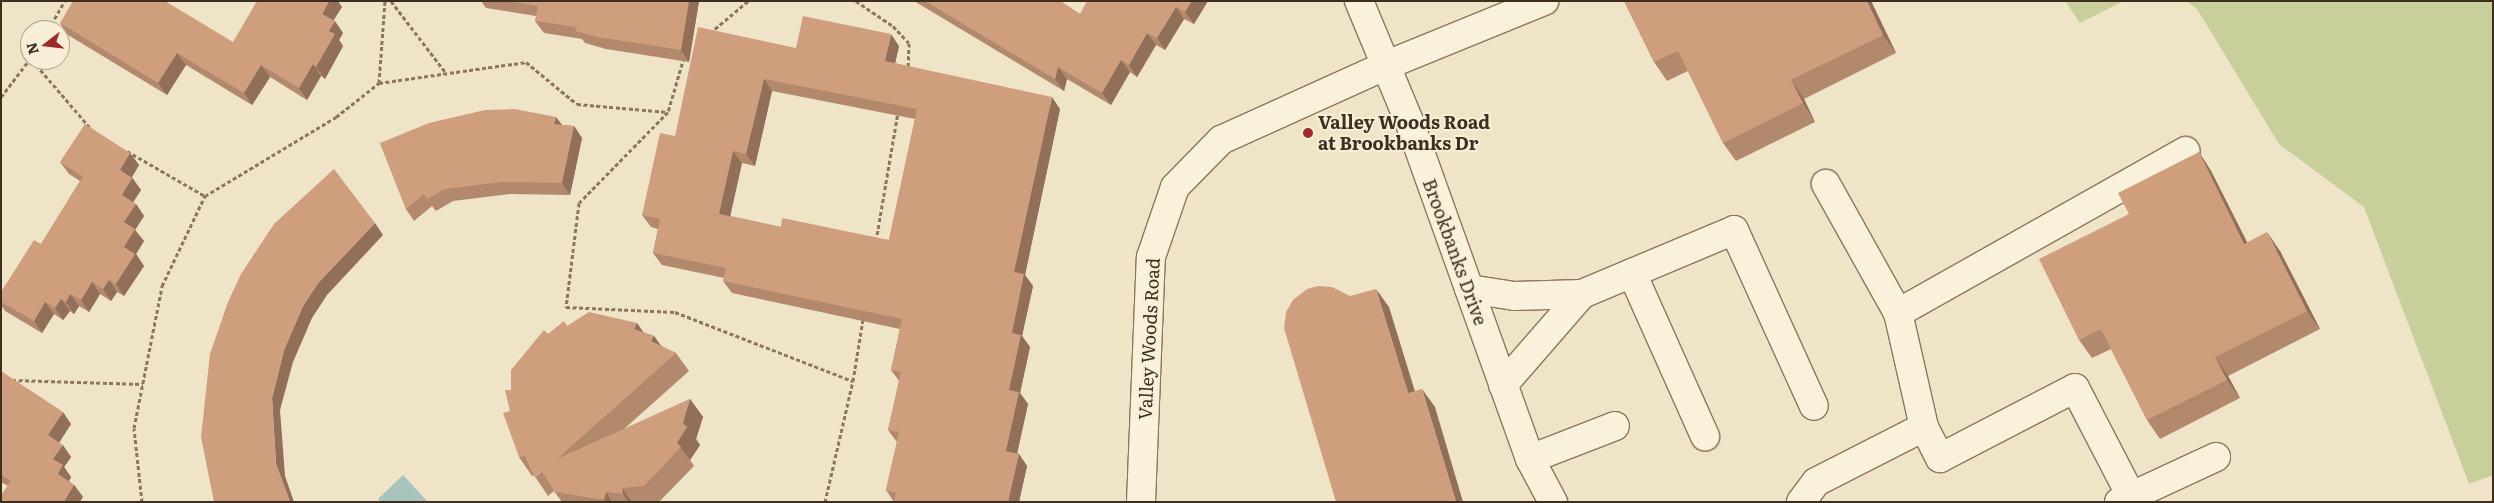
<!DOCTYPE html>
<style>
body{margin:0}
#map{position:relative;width:2494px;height:503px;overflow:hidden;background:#f0e4c8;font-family:Literata,serif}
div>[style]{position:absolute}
.green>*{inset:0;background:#c9cf9b}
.water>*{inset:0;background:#a9c4bc}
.path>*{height:3px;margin-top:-1.5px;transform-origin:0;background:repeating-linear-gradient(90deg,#8d765c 0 4px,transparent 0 6.5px)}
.roads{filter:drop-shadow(1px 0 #8d765c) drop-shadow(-1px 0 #8d765c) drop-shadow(0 1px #8d765c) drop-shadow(0 -1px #8d765c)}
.minor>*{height:28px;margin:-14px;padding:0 14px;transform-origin:14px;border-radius:14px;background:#faf1dc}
.wall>*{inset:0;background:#b2896c}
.shaded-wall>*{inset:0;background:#916f58}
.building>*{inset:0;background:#cf9f7d}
.dots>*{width:14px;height:14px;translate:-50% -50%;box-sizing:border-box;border:2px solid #f7eed8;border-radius:50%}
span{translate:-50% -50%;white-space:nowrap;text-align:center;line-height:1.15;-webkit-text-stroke:4px #f7eed8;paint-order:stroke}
.poi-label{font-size:18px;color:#3d2e20;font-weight:700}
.left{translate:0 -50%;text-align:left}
.street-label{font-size:18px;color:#3d2e20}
.frame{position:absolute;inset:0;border:2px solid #3d2e20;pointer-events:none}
.north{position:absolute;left:20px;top:20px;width:50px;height:50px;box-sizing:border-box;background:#f7eed8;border:1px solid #ada18e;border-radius:50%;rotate:254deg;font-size:14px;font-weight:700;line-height:20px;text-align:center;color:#3d2e20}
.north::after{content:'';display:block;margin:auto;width:18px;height:22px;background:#9e2a2b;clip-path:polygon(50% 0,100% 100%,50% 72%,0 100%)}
</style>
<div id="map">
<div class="green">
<i style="clip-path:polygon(2065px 1px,2124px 1px,2080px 23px)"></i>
<i style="clip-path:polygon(2186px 1px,2493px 1px,2493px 475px,2469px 484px,2364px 207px,2279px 144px,2197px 9px)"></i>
</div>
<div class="water">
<i style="clip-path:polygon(403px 475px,428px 502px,380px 502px,378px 499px)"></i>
</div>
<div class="path">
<i style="left:391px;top:1px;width:91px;rotate:52.6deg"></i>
<i style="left:856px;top:1px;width:45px;rotate:34deg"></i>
<i style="left:893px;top:26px;width:23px;rotate:47deg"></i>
<i style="left:909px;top:43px;width:27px;rotate:92deg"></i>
<i style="left:48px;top:30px;width:34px;rotate:-60deg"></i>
<i style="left:710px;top:33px;width:50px;rotate:-40.1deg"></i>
<i style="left:684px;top:57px;width:57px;rotate:106.2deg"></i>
<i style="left:668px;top:112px;width:127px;rotate:134.4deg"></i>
<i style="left:579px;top:203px;width:105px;rotate:97.1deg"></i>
<i style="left:566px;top:307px;width:109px;rotate:2.6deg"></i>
<i style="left:675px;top:312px;width:191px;rotate:21.2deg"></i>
<i style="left:32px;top:60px;width:92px;rotate:49.4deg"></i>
<i style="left:379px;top:83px;width:82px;rotate:-85.8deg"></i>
<i style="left:1px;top:97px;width:48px;rotate:-52.7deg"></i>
<i style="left:127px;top:151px;width:90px;rotate:30deg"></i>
<i style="left:876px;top:241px;width:131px;rotate:-80.3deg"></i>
<i style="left:12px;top:380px;width:131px;rotate:1.7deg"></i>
<i style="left:142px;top:502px;width:74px;rotate:-96.2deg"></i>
<i style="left:134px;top:428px;width:145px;rotate:-78.8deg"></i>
<i style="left:162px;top:286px;width:100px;rotate:-64.5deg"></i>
<i style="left:205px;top:196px;width:153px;rotate:-31.1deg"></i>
<i style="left:336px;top:117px;width:55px;rotate:-38.3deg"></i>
<i style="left:379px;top:83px;width:148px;rotate:-8.1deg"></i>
<i style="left:526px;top:62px;width:66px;rotate:39.5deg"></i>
<i style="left:577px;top:104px;width:91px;rotate:5deg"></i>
<i style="left:825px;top:502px;width:124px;rotate:-77deg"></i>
<i style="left:853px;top:381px;width:63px;rotate:-80.8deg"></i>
</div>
<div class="roads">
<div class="minor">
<i style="left:1359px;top:1px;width:130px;rotate:67.4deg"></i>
<i style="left:1409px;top:121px;width:359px;rotate:70.3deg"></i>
<i style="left:1530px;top:459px;width:49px;rotate:61.9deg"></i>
<i style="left:1632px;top:273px;width:179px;rotate:65.9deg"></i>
<i style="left:1469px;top:289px;width:46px;rotate:8.8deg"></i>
<i style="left:1514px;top:296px;width:68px;rotate:-1.7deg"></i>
<i style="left:1582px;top:294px;width:165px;rotate:-22.8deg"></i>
<i style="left:1734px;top:230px;width:193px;rotate:65.6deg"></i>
<i style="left:1898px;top:313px;width:330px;rotate:-29.4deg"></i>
<i style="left:1503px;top:385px;width:121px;rotate:-49deg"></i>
<i style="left:1924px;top:427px;width:35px;rotate:63deg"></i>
<i style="left:1940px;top:458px;width:152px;rotate:-27.4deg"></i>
<i style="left:2075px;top:388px;width:122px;rotate:62.6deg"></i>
<i style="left:1530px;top:459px;width:91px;rotate:-21.2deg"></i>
<i style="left:1141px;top:502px;width:245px;rotate:-87.7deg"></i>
<i style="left:1151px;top:257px;width:74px;rotate:-71.1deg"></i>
<i style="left:1175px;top:187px;width:66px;rotate:-45.6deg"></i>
<i style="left:1221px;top:140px;width:182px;rotate:-24.3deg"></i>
<i style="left:1387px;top:65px;width:170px;rotate:-22.2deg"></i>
<i style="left:1801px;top:502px;width:25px;rotate:-53deg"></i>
<i style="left:1816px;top:482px;width:121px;rotate:-27deg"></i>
<i style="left:1924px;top:427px;width:117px;rotate:-102.8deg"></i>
<i style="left:1898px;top:313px;width:148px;rotate:-119.2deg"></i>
<i style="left:2119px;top:502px;width:107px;rotate:-24.9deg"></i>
</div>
</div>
<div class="wall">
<i style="clip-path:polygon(481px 1px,699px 1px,689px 62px,606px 49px,585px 43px,582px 39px,544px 33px,535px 21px,536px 16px,486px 8px)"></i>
<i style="clip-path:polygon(914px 1px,1060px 1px,1080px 14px,1208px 1px,1194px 24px,1184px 19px,1165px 50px,1156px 45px,1137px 77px,1130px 72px,1111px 105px,1067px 79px,1064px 91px)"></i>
<i style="clip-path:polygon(1624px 1px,1871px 1px,1896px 53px,1804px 99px,1815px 122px,1736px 161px,1723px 143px,1688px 71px,1667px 81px,1654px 62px)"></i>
<i style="clip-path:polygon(342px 7px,333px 20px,343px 33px,339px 40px,343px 46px,325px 79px,321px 76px,307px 100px,270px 77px,252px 105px,186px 65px,167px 95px,68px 35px,60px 23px,233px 42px)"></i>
<i style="clip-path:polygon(evenodd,899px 46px,895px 63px,1060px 109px,1025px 275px,1033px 286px,1022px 336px,1030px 347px,1020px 393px,1028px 404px,1017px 453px,1019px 454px,1027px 466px,1019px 502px,894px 502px,886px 490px,897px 442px,888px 430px,899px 381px,891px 370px,900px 329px,732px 293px,723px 281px,724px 278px,662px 265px,653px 253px,658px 229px,651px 227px,642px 215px,675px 136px,796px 48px,899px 46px,772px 91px,915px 119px,889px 240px,781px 227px,730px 216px,742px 163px,755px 166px,772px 91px)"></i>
<i style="clip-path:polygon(556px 117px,562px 125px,574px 126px,582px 138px,570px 195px,510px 194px,453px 201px,436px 211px,432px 206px,414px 221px,406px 209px,380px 143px)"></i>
<i style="clip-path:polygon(2199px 152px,2211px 171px,2247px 242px,2280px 251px,2320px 329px,2228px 376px,2240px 398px,2160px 439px,2147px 420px,2111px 349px,2092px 358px,2079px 340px,2129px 214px)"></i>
<i style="clip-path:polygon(130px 153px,139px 165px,132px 177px,141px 190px,133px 202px,136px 204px,144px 216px,135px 230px,144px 241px,136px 254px,144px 266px,124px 296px,117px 292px,111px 301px,100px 294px,89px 312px,79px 306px,74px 314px,70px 311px,63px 320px,54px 314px,42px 333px,5px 311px,1px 305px,1px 292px,41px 244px,80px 181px,69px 174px,60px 162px)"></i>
<i style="clip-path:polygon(637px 323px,643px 332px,654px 336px,661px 346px,676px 353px,689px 371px,624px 429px,690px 399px,703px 417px,696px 439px,700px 445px,690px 460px,694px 466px,659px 502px,562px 502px,554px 491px,548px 496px,534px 475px,532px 476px,519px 457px,510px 411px,511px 390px,548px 334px,567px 326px)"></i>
<i style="clip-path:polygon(1px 371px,71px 424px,59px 443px,71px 457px,64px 467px,71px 477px,69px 481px,74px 485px,83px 497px,8px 486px,1px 482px)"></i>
</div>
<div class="shaded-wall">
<i style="clip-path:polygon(329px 1px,338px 1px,342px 7px,330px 26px,322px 14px)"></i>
<i style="clip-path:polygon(689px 1px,699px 1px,689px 62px,681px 50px)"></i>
<i style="clip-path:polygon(1192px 1px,1208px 1px,1194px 24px,1185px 12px)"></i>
<i style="clip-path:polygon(1867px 1px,1871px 1px,1896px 53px,1883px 35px)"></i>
<i style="clip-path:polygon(1176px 7px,1184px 19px,1165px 50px,1157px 38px)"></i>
<i style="clip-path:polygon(335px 21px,343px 33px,339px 40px,343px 46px,325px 79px,316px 67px,329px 31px)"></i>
<i style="clip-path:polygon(1147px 33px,1156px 45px,1137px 77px,1129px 65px)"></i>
<i style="clip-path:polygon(891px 34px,899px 46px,893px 73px,885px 61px)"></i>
<i style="clip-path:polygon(177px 53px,186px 65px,167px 95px,158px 83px)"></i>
<i style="clip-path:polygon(1121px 60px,1130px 72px,1111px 105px,1102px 93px)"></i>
<i style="clip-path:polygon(313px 64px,321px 76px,307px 100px,299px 88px)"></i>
<i style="clip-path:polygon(261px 65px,270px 77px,252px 105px,244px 93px)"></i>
<i style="clip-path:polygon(1058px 67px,1067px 79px,1064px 91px,1055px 79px)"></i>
<i style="clip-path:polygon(764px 79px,772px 91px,755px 166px,746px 154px)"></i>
<i style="clip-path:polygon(1791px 80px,1804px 99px,1815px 122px,1803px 103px)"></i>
<i style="clip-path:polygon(1052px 97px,1060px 109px,1025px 275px,1033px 286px,1022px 336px,1030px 347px,1020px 393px,1028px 404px,1015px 463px,1006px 451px,1014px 272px)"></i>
<i style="clip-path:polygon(556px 117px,565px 129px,554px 124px)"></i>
<i style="clip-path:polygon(574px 126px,582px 138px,570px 195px,562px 183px)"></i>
<i style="clip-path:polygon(733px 151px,742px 163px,728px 226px,719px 214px)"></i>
<i style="clip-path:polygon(2199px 152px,2211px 171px,2257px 262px,2244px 244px)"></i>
<i style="clip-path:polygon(130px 153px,139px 165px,129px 182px,120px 170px)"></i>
<i style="clip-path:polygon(132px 178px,141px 190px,130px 207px,122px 195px)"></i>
<i style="clip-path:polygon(136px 204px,144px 216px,135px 230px,144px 241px,136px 254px,144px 266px,124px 296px,116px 284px,124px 247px,124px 222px)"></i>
<i style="clip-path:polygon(375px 223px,383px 235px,327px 295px,312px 318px,293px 362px,280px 410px,285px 476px,294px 502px,290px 502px,276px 464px,272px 398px,284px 350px,303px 306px,318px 283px)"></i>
<i style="clip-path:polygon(2267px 232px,2280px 251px,2320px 329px,2307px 311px)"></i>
<i style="clip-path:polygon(109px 280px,117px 292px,111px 301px,103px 289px)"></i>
<i style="clip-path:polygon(92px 282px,100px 294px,89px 312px,81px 300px)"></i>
<i style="clip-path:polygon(1376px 289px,1389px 307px,1421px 411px,1408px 393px)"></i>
<i style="clip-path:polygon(70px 294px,79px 306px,74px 314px,66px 302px)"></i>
<i style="clip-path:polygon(61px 299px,70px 311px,63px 320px,55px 308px)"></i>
<i style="clip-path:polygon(45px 302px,54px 314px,42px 333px,34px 321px)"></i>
<i style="clip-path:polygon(637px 323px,650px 342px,634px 329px)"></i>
<i style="clip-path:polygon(654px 336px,667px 354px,651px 341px)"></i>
<i style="clip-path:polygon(2215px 357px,2228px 376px,2240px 398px,2227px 380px)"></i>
<i style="clip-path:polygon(1422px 389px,1435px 407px,1463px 502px,1456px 502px)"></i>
<i style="clip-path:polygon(690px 399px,703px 417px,696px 439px,700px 445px,690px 460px,677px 443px)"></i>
<i style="clip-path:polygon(63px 412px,71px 424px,56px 447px,48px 435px)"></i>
<i style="clip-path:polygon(63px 445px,71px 457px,64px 467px,71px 477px,66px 486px,58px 474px,53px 459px)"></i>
<i style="clip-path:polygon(1019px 454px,1027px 466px,1019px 502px,1008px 502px)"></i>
<i style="clip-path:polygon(74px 485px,83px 497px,80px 502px,65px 502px,64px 501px)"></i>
<i style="clip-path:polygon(622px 488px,632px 502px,628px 502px,623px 494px)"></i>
<i style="clip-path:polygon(606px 492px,612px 502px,606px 502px,604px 500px)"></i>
</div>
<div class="building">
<i style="clip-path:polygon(73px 1px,165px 1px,233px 42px,257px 1px,329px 1px,322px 14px,335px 21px,329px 31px,335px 34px,316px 67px,313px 64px,299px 88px,261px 65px,244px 93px,177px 53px,158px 83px,60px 23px)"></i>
<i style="clip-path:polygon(508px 1px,689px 1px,681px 50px,597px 37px,576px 31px,576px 27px,535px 21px,538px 6px)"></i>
<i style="clip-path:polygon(925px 1px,1060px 1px,1080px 14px,1087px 1px,1192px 1px,1185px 12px,1176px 7px,1157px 38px,1147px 33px,1129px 65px,1121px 60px,1102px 93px,1058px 67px,1055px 79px)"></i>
<i style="clip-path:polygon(1624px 1px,1867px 1px,1883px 35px,1791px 80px,1803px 103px,1723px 143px,1678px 51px,1654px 62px)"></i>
<i style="clip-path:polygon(evenodd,803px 16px,891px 34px,885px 61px,1052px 97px,1014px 272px,1024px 274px,1012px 333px,1021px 335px,1009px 390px,1019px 392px,1006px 451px,1019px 454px,1008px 502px,894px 502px,896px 493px,886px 490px,899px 432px,888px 430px,901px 372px,891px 370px,902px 319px,723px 281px,726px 268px,653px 253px,660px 219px,642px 215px,660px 133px,675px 136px,698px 27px,796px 48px,803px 16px,764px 79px,917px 109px,889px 240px,782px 218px,781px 227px,719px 214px,733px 151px,746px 154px,764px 79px)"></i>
<i style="clip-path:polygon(515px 109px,556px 117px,554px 124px,574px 126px,562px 183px,502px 182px,445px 189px,427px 199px,424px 194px,406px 209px,380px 143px,429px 123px,485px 110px)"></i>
<i style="clip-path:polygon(85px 124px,130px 153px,120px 170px,132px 178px,122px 195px,136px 204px,124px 222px,135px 229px,124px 247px,135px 254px,116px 284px,109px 280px,103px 289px,92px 282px,81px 300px,70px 294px,66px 302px,61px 299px,55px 308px,45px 302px,34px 321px,1px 302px,1px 292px,34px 240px,41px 244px,83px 177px,60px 162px)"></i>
<i style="clip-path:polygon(2199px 152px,2244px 244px,2267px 232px,2307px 311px,2215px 357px,2227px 380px,2147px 420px,2101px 329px,2079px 340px,2039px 259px,2129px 214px,2118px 193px)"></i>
<i style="clip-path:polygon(334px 169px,375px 223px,318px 283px,303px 306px,284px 350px,272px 398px,276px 464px,290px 502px,214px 502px,201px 437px,210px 354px,228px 302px,241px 274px,274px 224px)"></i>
<i style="clip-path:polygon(1318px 286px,1332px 287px,1350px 296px,1376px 289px,1408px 393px,1422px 389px,1456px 502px,1336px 502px,1284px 328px,1286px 312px,1293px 300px,1307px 289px)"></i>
<i style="clip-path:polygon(589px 312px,637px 323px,634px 329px,654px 336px,651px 341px,676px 353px,557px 459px,690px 399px,683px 423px,687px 427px,677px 443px,681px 447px,644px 486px,622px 488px,623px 494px,606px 492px,604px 500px,555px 492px,542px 472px,535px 478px,525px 456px,519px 457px,503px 413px,510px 411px,505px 390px,511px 390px,511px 370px,544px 330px,548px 334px,564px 321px,567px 326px)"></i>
<i style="clip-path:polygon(1px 371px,63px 412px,48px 435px,63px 445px,53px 459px,63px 465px,58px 474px,74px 485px,64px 501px,65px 502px,1px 502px,1px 495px,11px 481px,1px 475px)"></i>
</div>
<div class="dots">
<i style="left:1308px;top:133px;background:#9e2a2b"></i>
</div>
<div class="poi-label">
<span class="left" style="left:1318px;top:133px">Valley Woods Road<br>at Brookbanks Dr</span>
</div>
<div class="street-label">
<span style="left:1455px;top:252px;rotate:70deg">Brookbanks Drive</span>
<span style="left:1149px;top:339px;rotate:-87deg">Valley Woods Road</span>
</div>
<div class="frame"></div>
<div class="north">N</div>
</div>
